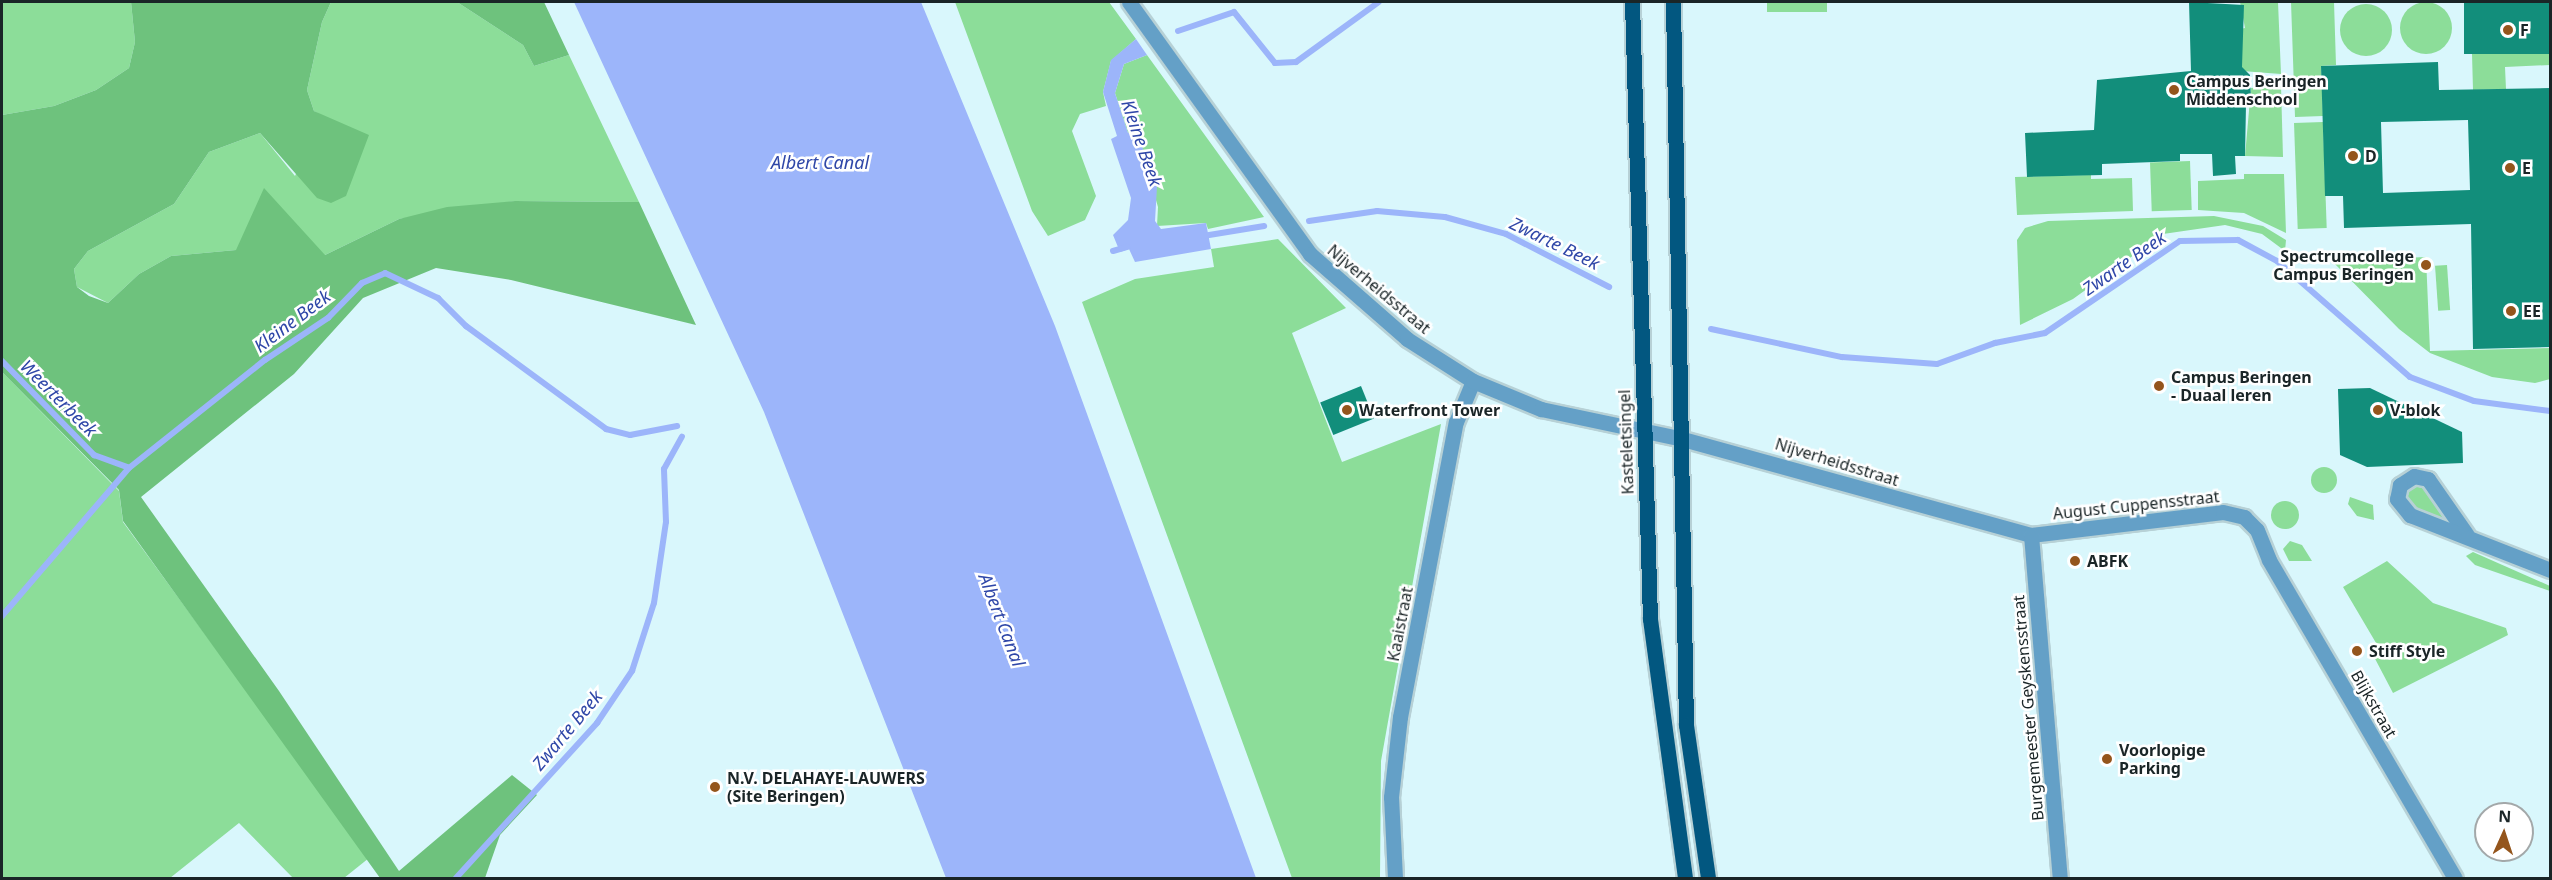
<!DOCTYPE html>
<style>
body{margin:0}
#map{position:relative;width:2552px;height:880px;overflow:hidden;background:#d9f7fc;font-family:"Noto Sans",sans-serif}
div>[style]{position:absolute}
.green>*{inset:0;background:#8cdd99;transform-origin:0 0}
.round{border-radius:50%}
.forest>*{inset:0;background:#6ec27d}
.water>*{inset:0;background:#9cb5fa}
.stream>*{height:6px;margin:-3px;padding:0 3px;transform-origin:3px;border-radius:3px;background:#9cb5fa}
.building>*{inset:0;background:#128e7b;transform-origin:0 0}
.roads{filter:drop-shadow(2px 0 #b7d1d6) drop-shadow(-2px 0 #b7d1d6) drop-shadow(0 2px #b7d1d6) drop-shadow(0 -2px #b7d1d6)}
.minor>*{height:15px;margin:-7.5px;padding:0 7.5px;transform-origin:7.5px;border-radius:7.5px;background:#64a0c7}
.tertiary>*{height:15px;margin:-7.5px;padding:0 7.5px;transform-origin:7.5px;border-radius:7.5px;background:#64a0c7}
.primary>*{height:15px;margin:-7.5px;padding:0 7.5px;transform-origin:7.5px;border-radius:7.5px;background:#025780}
.dots>*{width:16px;height:16px;translate:-50% -50%;box-sizing:border-box;border:3px solid #fff;border-radius:50%}
span{translate:-50% -50%;white-space:nowrap;text-align:center;line-height:1.15;-webkit-text-stroke:5px #fff;paint-order:stroke}
.poi-label{font-size:16px;color:#1a2527;font-weight:700}
.left{translate:0 -50%;text-align:left}
.right{translate:-100% -50%;text-align:right}
.street-label{font-size:16px;color:#1a2527}
.water-label{font-size:18px;color:#2f47a8;font-style:italic}
.frame{position:absolute;inset:0;border:3px solid #1a2527;pointer-events:none}
.north{position:absolute;left:2474px;top:802px;width:60px;height:60px;box-sizing:border-box;background:#fff;border:2px solid #a3a8a9;border-radius:50%;rotate:3deg;font-size:16px;font-weight:700;line-height:24px;text-align:center;color:#1a2527}
.north::after{content:'';display:block;margin:auto;width:21px;height:27px;background:#94551c;clip-path:polygon(50% 0,100% 100%,50% 72%,0 100%)}
</style>
<div id="map">
<div class="green">
<i style="clip-path:polygon(2px 2px,131px 2px,135px 42px,129px 68px,96px 90px,54px 106px,2px 115px)"></i>
<i style="clip-path:polygon(331px 2px,457px 2px,523px 45px,534px 66px,569px 55px,639px 202px,515px 201px,399px 219px,325px 255px,236px 250px,171px 256px,139px 274px,108px 303px,77px 287px,74px 269px,88px 251px,174px 204px,209px 152px,260px 133px,295px 176px,323px 116px,314px 111px,307px 90px,322px 22px)"></i>
<i style="clip-path:polygon(955px 2px,1109px 2px,1136px 39px,1111px 61px,1103px 92px,1106px 106px,1080px 114px,1072px 131px,1096px 196px,1085px 220px,1048px 236px,1032px 211px)"></i>
<i style="left:1767px;top:2px;width:60px;height:10px"></i>
<i style="clip-path:polygon(2240px 2px,2278px 2px,2281px 74px,2242px 71px,2240px 29px,2245px 28px)"></i>
<i style="clip-path:polygon(2291px 2px,2334px 2px,2336px 65px,2321px 66px,2323px 116px,2295px 117px)"></i>
<i class="round" style="left:2400px;top:2px;width:52px;height:52px"></i>
<i class="round" style="left:2340px;top:4px;width:52px;height:52px"></i>
<i style="clip-path:polygon(2550px 52px,2550px 65px,2505px 67px,2506px 89px,2473px 90px,2472px 54px)"></i>
<i style="clip-path:polygon(1147px 55px,1264px 217px,1208px 229px,1206px 223px,1157px 226px,1158px 207px,1136px 131px,1128px 133px,1115px 93px,1124px 64px)"></i>
<i style="clip-path:polygon(2281px 86px,2283px 157px,2245px 156px,2251px 88px)"></i>
<i style="left:2323px;top:122px;width:106px;height:29px;rotate:88deg"></i>
<i style="left:2190px;top:161px;width:49px;height:40px;rotate:88deg"></i>
<i style="clip-path:polygon(2244px 174px,2284px 174px,2286px 233px,2244px 213px,2198px 210px,2198px 181px,2244px 179px)"></i>
<i style="clip-path:polygon(2091px 175px,2091px 179px,2132px 178px,2133px 211px,2017px 215px,2015px 177px)"></i>
<i style="clip-path:polygon(2214px 216px,2263px 226px,2286px 240px,2285px 251px,2262px 234px,2225px 225px,2163px 234px,2073px 299px,2020px 325px,2017px 240px,2025px 228px,2048px 221px)"></i>
<i style="clip-path:polygon(1278px 239px,1346px 308px,1292px 333px,1342px 462px,1441px 424px,1381px 761px,1380px 878px,1292px 878px,1082px 302px,1135px 279px,1214px 267px,1211px 249px)"></i>
<i style="clip-path:polygon(2426px 257px,2430px 351px,2550px 348px,2550px 379px,2535px 383px,2492px 377px,2430px 353px,2399px 329px,2332px 261px)"></i>
<i style="left:2447px;top:265px;width:45px;height:12px;rotate:86deg"></i>
<i style="clip-path:polygon(2px 372px,119px 491px,123px 522px,369px 858px,344px 878px,293px 878px,239px 823px,170px 878px,2px 878px)"></i>
<i class="round" style="left:2311px;top:467px;width:26px;height:26px"></i>
<i style="clip-path:polygon(2421px 481px,2450px 522px,2449px 525px,2419px 514px,2403px 500px,2404px 490px)"></i>
<i style="clip-path:polygon(2350px 497px,2373px 505px,2374px 520px,2357px 516px,2348px 504px)"></i>
<i class="round" style="left:2271px;top:501px;width:28px;height:28px"></i>
<i style="clip-path:polygon(2290px 541px,2302px 545px,2312px 561px,2289px 561px,2283px 549px)"></i>
<i style="clip-path:polygon(2473px 552px,2550px 586px,2550px 591px,2475px 565px,2466px 556px)"></i>
<i style="clip-path:polygon(2387px 561px,2433px 603px,2506px 628px,2508px 635px,2393px 693px,2372px 653px,2379px 648px,2343px 587px)"></i>
</div>
<div class="forest">
<i style="clip-path:polygon(131px 2px,331px 2px,322px 22px,307px 90px,314px 111px,369px 135px,346px 196px,331px 203px,317px 198px,260px 133px,209px 152px,174px 204px,88px 251px,74px 269px,77px 287px,89px 296px,108px 303px,139px 274px,171px 256px,236px 250px,264px 188px,325px 255px,399px 219px,447px 207px,515px 201px,639px 202px,696px 325px,511px 280px,436px 268px,363px 298px,294px 374px,141px 497px,279px 691px,399px 871px,512px 775px,537px 795px,500px 835px,485px 878px,380px 878px,123px 521px,119px 490px,2px 372px,2px 115px,54px 106px,96px 90px,129px 68px,135px 42px)"></i>
<i style="clip-path:polygon(457px 2px,544px 2px,569px 55px,534px 66px,523px 45px)"></i>
</div>
<div class="water">
<i style="clip-path:polygon(574px 2px,921px 2px,1055px 326px,1256px 878px,946px 878px,764px 412px)"></i>
<i style="clip-path:polygon(1136px 39px,1147px 55px,1124px 64px,1115px 93px,1128px 133px,1136px 130px,1157px 187px,1155px 221px,1161px 229px,1206px 223px,1211px 249px,1135px 262px,1129px 249px,1120px 252px,1113px 235px,1128px 220px,1131px 198px,1111px 139px,1117px 136px,1103px 92px,1111px 60px)"></i>
</div>
<div class="stream">
<i style="left:1178px;top:31px;width:59px;rotate:-18.7deg"></i>
<i style="left:1234px;top:12px;width:65px;rotate:51.2deg"></i>
<i style="left:1275px;top:63px;width:21px;rotate:-3deg"></i>
<i style="left:1296px;top:62px;width:102px;rotate:-35.9deg"></i>
<i style="left:1309px;top:221px;width:69px;rotate:-8.4deg"></i>
<i style="left:1377px;top:211px;width:68px;rotate:5deg"></i>
<i style="left:1445px;top:217px;width:63px;rotate:15.6deg"></i>
<i style="left:1506px;top:234px;width:116px;rotate:27.2deg"></i>
<i style="left:1203px;top:236px;width:62px;rotate:-9.3deg"></i>
<i style="left:1113px;top:251px;width:15px;rotate:-16deg"></i>
<i style="left:1711px;top:329px;width:134px;rotate:12.1deg"></i>
<i style="left:1842px;top:357px;width:95px;rotate:4.2deg"></i>
<i style="left:1937px;top:364px;width:62px;rotate:-19.9deg"></i>
<i style="left:1995px;top:343px;width:51px;rotate:-11.3deg"></i>
<i style="left:2045px;top:333px;width:163px;rotate:-34.3deg"></i>
<i style="left:2180px;top:241px;width:58px;rotate:-1deg"></i>
<i style="left:2238px;top:240px;width:44px;rotate:28.3deg"></i>
<i style="left:2277px;top:261px;width:176px;rotate:41.1deg"></i>
<i style="left:2410px;top:377px;width:68px;rotate:20.6deg"></i>
<i style="left:2474px;top:401px;width:77px;rotate:7.5deg"></i>
<i style="left:2px;top:361px;width:132px;rotate:45.6deg"></i>
<i style="left:94px;top:455px;width:37px;rotate:20deg"></i>
<i style="left:2px;top:616px;width:195px;rotate:-49.4deg"></i>
<i style="left:129px;top:468px;width:174px;rotate:-38.5deg"></i>
<i style="left:265px;top:360px;width:76px;rotate:-33.7deg"></i>
<i style="left:328px;top:318px;width:49px;rotate:-45.8deg"></i>
<i style="left:362px;top:283px;width:25px;rotate:-23deg"></i>
<i style="left:385px;top:273px;width:59px;rotate:25.3deg"></i>
<i style="left:438px;top:298px;width:40px;rotate:45deg"></i>
<i style="left:466px;top:326px;width:174px;rotate:36.3deg"></i>
<i style="left:606px;top:429px;width:25px;rotate:14deg"></i>
<i style="left:630px;top:435px;width:48px;rotate:-10.8deg"></i>
<i style="left:456px;top:878px;width:210px;rotate:-47.7deg"></i>
<i style="left:597px;top:723px;width:63px;rotate:-56.1deg"></i>
<i style="left:632px;top:671px;width:71px;rotate:-72.1deg"></i>
<i style="left:654px;top:603px;width:82px;rotate:-81.6deg"></i>
<i style="left:666px;top:522px;width:53px;rotate:-92.2deg"></i>
<i style="left:664px;top:469px;width:37px;rotate:-61deg"></i>
</div>
<div class="building">
<i style="clip-path:polygon(2189px 2px,2244px 5px,2242px 67px,2250px 75px,2251px 99px,2246px 105px,2245px 156px,2235px 156px,2236px 174px,2213px 176px,2212px 154px,2180px 154px,2180px 161px,2102px 164px,2102px 175px,2027px 177px,2025px 133px,2094px 130px,2097px 80px,2191px 71px)"></i>
<i style="left:2464px;top:2px;width:86px;height:52px"></i>
<i style="clip-path:polygon(evenodd,2438px 62px,2439px 90px,2550px 88px,2550px 347px,2473px 349px,2471px 224px,2344px 228px,2343px 196px,2325px 196px,2321px 66px,2438px 62px,2468px 120px,2470px 190px,2383px 193px,2381px 122px,2468px 120px)"></i>
<i style="left:1361px;top:386px;width:35px;height:44px;rotate:68deg"></i>
<i style="clip-path:polygon(2370px 388px,2462px 432px,2463px 463px,2367px 467px,2340px 455px,2338px 389px)"></i>
</div>
<div class="roads">
<div class="minor">
<i style="left:1679px;top:438px;width:365px;rotate:15.4deg"></i>
<i style="left:2031px;top:535px;width:193px;rotate:-6.8deg"></i>
<i style="left:2223px;top:512px;width:22px;rotate:13deg"></i>
<i style="left:2244px;top:517px;width:18px;rotate:45deg"></i>
<i style="left:2257px;top:530px;width:32px;rotate:68deg"></i>
<i style="left:2269px;top:560px;width:368px;rotate:59.7deg"></i>
<i style="left:2031px;top:535px;width:344px;rotate:85.2deg"></i>
<i style="left:2467px;top:535px;width:68px;rotate:-124.9deg"></i>
<i style="left:2428px;top:479px;width:14px;rotate:-168deg"></i>
<i style="left:2414px;top:476px;width:17px;rotate:147deg"></i>
<i style="left:2400px;top:485px;width:14px;rotate:102deg"></i>
<i style="left:2397px;top:499px;width:21px;rotate:51deg"></i>
<i style="left:2410px;top:515px;width:150px;rotate:21.4deg"></i>
<i style="left:1395px;top:878px;width:81px;rotate:-92.8deg"></i>
<i style="left:1391px;top:797px;width:81px;rotate:-83.6deg"></i>
<i style="left:1400px;top:717px;width:300px;rotate:-79.3deg"></i>
<i style="left:1456px;top:422px;width:44px;rotate:-67.5deg"></i>
</div>
<div class="tertiary">
<i style="left:1129px;top:2px;width:310px;rotate:54.3deg"></i>
<i style="left:1310px;top:254px;width:129px;rotate:41.2deg"></i>
<i style="left:1407px;top:339px;width:78px;rotate:32.5deg"></i>
<i style="left:1473px;top:381px;width:74px;rotate:22.4deg"></i>
<i style="left:1541px;top:409px;width:141px;rotate:11.9deg"></i>
</div>
<div class="primary">
<i style="left:1632px;top:2px;width:617px;rotate:88.33deg"></i>
<i style="left:1650px;top:619px;width:261px;rotate:82.3deg"></i>
<i style="left:1673px;top:2px;width:723px;rotate:88.97deg"></i>
<i style="left:1686px;top:725px;width:155px;rotate:81.8deg"></i>
</div>
</div>
<div class="dots">
<i style="left:2508px;top:30px;background:#94551c"></i>
<i style="left:2174px;top:90px;background:#94551c"></i>
<i style="left:2353px;top:156px;background:#94551c"></i>
<i style="left:2510px;top:168px;background:#94551c"></i>
<i style="left:2426px;top:265px;background:#94551c"></i>
<i style="left:2511px;top:311px;background:#94551c"></i>
<i style="left:2159px;top:386px;background:#94551c"></i>
<i style="left:1347px;top:410px;background:#94551c"></i>
<i style="left:2378px;top:410px;background:#94551c"></i>
<i style="left:2075px;top:561px;background:#94551c"></i>
<i style="left:2357px;top:651px;background:#94551c"></i>
<i style="left:2107px;top:759px;background:#94551c"></i>
<i style="left:715px;top:787px;background:#94551c"></i>
</div>
<div class="poi-label">
<span class="left" style="left:2520px;top:30px">F</span>
<span class="left" style="left:2186px;top:90px">Campus Beringen<br>Middenschool</span>
<span class="left" style="left:2365px;top:156px">D</span>
<span class="left" style="left:2522px;top:168px">E</span>
<span class="right" style="left:2414px;top:265px">Spectrumcollege<br>Campus Beringen</span>
<span class="left" style="left:2523px;top:311px">EE</span>
<span class="left" style="left:2171px;top:386px">Campus Beringen<br>- Duaal leren</span>
<span class="left" style="left:1359px;top:410px">Waterfront Tower</span>
<span class="left" style="left:2390px;top:410px">V-blok</span>
<span class="left" style="left:2087px;top:561px">ABFK</span>
<span class="left" style="left:2369px;top:651px">Stiff Style</span>
<span class="left" style="left:2119px;top:759px">Voorlopige<br>Parking</span>
<span class="left" style="left:727px;top:787px">N.V. DELAHAYE-LAUWERS<br>(Site Beringen)</span>
</div>
<div class="street-label">
<span style="left:1379px;top:289px;rotate:40deg">Nijverheidsstraat</span>
<span style="left:1626px;top:442px;rotate:-92deg">Kasteletsingel</span>
<span style="left:1837px;top:462px;rotate:17deg">Nijverheidsstraat</span>
<span style="left:2136px;top:505px;rotate:-6deg">August Cuppensstraat</span>
<span style="left:1400px;top:624px;rotate:-79deg">Kaaistraat</span>
<span style="left:2374px;top:704px;rotate:60deg">Blijkstraat</span>
<span style="left:2028px;top:708px;rotate:-95deg">Burgemeester Geyskensstraat</span>
</div>
<div class="water-label">
<span style="left:1142px;top:143px;rotate:71deg">Kleine Beek</span>
<span style="left:820px;top:162px">Albert Canal</span>
<span style="left:1555px;top:243px;rotate:26deg">Zwarte Beek</span>
<span style="left:2124px;top:263px;rotate:-35deg">Zwarte Beek</span>
<span style="left:292px;top:321px;rotate:-37deg">Kleine Beek</span>
<span style="left:59px;top:398px;rotate:45deg">Weerterbeek</span>
<span style="left:1002px;top:620px;rotate:69deg">Albert Canal</span>
<span style="left:567px;top:730px;rotate:-50deg">Zwarte Beek</span>
</div>
<div class="frame"></div>
<div class="north">N</div>
</div>
